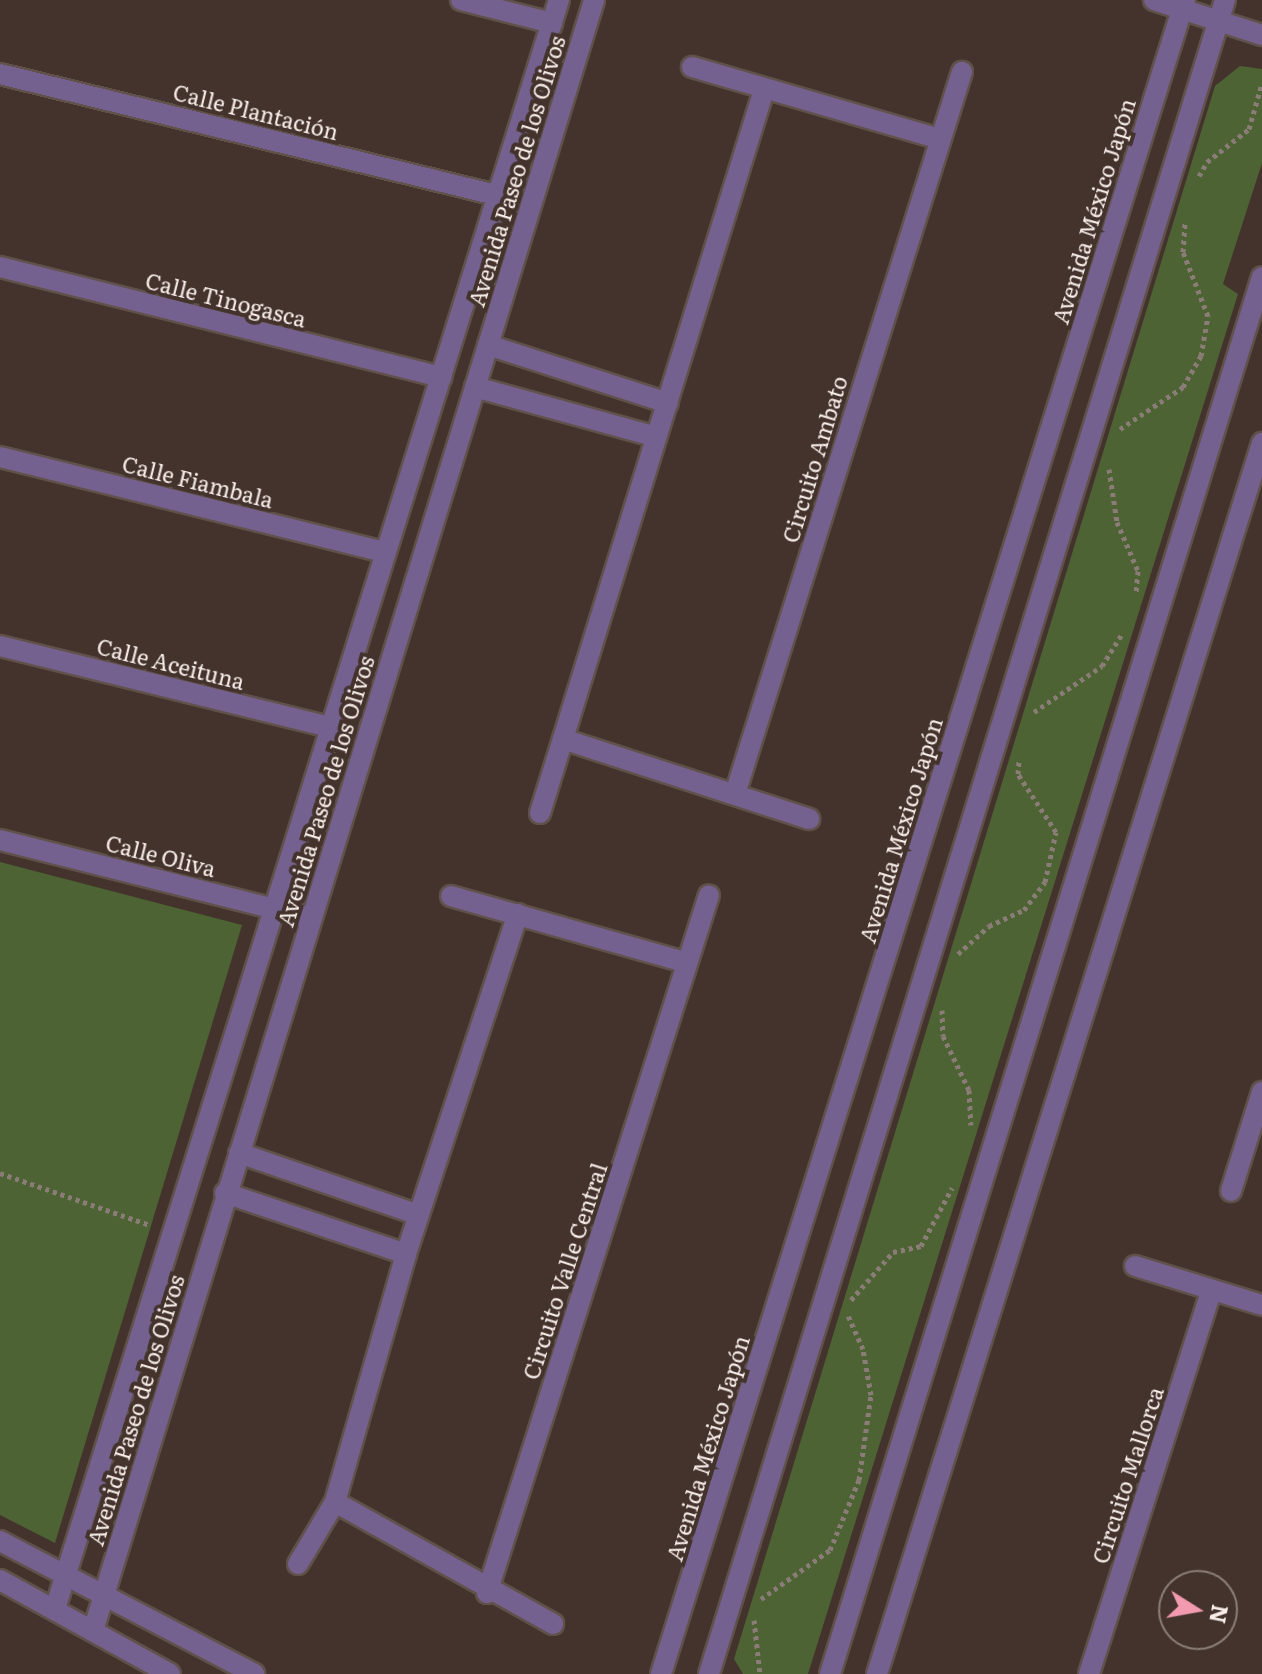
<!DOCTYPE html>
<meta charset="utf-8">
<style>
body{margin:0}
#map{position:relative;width:1262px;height:1674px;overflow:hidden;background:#43332c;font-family:Literata,serif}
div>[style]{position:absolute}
.green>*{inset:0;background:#4d6333}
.path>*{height:5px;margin-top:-2.5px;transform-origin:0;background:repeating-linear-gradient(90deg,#8a7c76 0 4px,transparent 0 8px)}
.roads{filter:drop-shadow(2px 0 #60514a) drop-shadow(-2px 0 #60514a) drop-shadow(0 2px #60514a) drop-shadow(0 -2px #60514a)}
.minor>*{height:20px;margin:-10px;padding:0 10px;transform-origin:10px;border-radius:10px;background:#75618f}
span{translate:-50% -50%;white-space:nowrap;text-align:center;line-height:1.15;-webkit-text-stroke:8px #43332c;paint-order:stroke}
.street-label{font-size:22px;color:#f8ede9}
.north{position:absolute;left:1158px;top:1570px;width:80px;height:80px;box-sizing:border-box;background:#43332c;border:2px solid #8b7d78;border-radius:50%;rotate:101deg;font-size:22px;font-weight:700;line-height:32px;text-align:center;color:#f8ede9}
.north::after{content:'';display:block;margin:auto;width:28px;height:36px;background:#f29aaf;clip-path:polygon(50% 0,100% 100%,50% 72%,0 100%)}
</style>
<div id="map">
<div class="green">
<i style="clip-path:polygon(1240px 66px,1262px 69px,1262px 163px,1223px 284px,1238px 294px,808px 1674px,743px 1674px,734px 1659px,1215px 86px)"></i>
<i style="clip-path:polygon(0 862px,242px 925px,55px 1543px,0 1515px)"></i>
</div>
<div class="path">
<i style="left:1199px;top:176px;width:16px;rotate:-60deg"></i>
<i style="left:1207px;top:162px;width:53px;rotate:-38.2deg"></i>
<i style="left:1249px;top:129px;width:48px;rotate:-74.2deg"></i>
<i style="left:1120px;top:429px;width:76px;rotate:-33.7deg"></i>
<i style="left:1183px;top:387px;width:36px;rotate:-60deg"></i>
<i style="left:1201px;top:356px;width:41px;rotate:-80.1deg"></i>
<i style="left:1208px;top:316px;width:69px;rotate:-111.3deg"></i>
<i style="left:1183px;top:252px;width:29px;rotate:-86deg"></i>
<i style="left:1109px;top:469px;width:54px;rotate:81.4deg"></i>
<i style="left:1117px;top:522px;width:53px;rotate:66.8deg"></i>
<i style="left:1138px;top:571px;width:22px;rotate:95deg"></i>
<i style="left:1034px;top:712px;width:82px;rotate:-34.1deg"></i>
<i style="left:1102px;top:666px;width:39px;rotate:-58deg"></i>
<i style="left:958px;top:954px;width:42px;rotate:-42.1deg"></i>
<i style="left:989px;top:926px;width:38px;rotate:-25deg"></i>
<i style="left:1024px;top:910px;width:35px;rotate:-53deg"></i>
<i style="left:1045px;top:882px;width:51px;rotate:-77.6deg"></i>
<i style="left:1056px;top:832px;width:69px;rotate:-123.2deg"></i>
<i style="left:1018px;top:774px;width:14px;rotate:-86deg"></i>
<i style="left:942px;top:1010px;width:26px;rotate:88deg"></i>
<i style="left:943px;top:1036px;width:60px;rotate:64.3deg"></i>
<i style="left:969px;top:1090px;width:35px;rotate:87deg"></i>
<i style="left:0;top:1173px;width:159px;rotate:19.1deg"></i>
<i style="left:851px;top:1300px;width:64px;rotate:-48.8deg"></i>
<i style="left:893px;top:1252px;width:29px;rotate:-12deg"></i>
<i style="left:921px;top:1246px;width:66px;rotate:-61.9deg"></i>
<i style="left:761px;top:1599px;width:85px;rotate:-35.4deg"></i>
<i style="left:830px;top:1550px;width:76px;rotate:-67.5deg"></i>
<i style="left:859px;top:1480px;width:86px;rotate:-82deg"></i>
<i style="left:871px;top:1395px;width:47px;rotate:-99.9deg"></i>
<i style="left:863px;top:1349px;width:39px;rotate:-114deg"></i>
<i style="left:754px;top:1620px;width:54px;rotate:83.7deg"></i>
</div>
<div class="roads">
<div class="minor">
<i style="left:461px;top:0;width:94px;rotate:14.2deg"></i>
<i style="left:1154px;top:0;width:114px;rotate:18deg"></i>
<i style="left:692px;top:67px;width:258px;rotate:16.2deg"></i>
<i style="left:0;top:74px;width:515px;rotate:13.71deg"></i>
<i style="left:0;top:267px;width:455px;rotate:14deg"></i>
<i style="left:488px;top:345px;width:189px;rotate:17.9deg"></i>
<i style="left:475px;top:387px;width:188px;rotate:15.4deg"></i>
<i style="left:0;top:457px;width:397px;rotate:13.9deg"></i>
<i style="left:0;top:646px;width:341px;rotate:13.8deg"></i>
<i style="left:563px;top:739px;width:259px;rotate:18deg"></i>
<i style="left:735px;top:794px;width:757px;rotate:-72.55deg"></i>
<i style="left:540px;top:813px;width:757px;rotate:-72.79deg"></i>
<i style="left:0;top:840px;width:321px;rotate:14.1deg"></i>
<i style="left:451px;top:896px;width:245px;rotate:15.8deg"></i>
<i style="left:239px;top:1153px;width:190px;rotate:19deg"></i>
<i style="left:1231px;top:1191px;width:104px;rotate:-72.6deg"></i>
<i style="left:225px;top:1193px;width:191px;rotate:18.6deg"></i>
<i style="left:1135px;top:1266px;width:133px;rotate:17.1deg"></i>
<i style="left:335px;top:1502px;width:250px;rotate:29.2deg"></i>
<i style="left:0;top:1541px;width:287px;rotate:27.6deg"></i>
<i style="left:298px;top:1564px;width:72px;rotate:-59.2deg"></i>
<i style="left:335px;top:1502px;width:258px;rotate:-74deg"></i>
<i style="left:406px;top:1254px;width:358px;rotate:-71.8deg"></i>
<i style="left:0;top:1580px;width:194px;rotate:28.9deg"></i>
<i style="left:487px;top:1593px;width:732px;rotate:-72.36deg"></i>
<i style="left:55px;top:1609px;width:1686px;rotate:-72.61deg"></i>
<i style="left:93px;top:1631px;width:1706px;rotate:-72.92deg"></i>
<i style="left:661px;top:1674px;width:1754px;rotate:-72.62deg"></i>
<i style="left:709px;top:1674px;width:1752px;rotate:-72.87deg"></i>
<i style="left:830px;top:1674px;width:1462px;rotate:-72.82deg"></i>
<i style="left:877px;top:1674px;width:1290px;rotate:-72.63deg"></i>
<i style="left:1089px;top:1674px;width:402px;rotate:-72.3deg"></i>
</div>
</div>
<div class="street-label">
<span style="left:256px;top:111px;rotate:14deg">Calle Plantación</span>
<span style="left:516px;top:171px;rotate:-73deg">Avenida Paseo de los Olivos</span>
<span style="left:1093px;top:211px;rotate:-73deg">Avenida México Japón</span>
<span style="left:226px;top:299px;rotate:14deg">Calle Tinogasca</span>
<span style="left:814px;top:459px;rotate:-73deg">Circuito Ambato</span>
<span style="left:198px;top:481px;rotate:14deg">Calle Fiambala</span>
<span style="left:171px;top:663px;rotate:14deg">Calle Aceituna</span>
<span style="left:325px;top:791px;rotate:-73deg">Avenida Paseo de los Olivos</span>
<span style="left:900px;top:830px;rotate:-73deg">Avenida México Japón</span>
<span style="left:161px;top:855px;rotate:14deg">Calle Oliva</span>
<span style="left:564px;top:1271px;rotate:-72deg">Circuito Valle Central</span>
<span style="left:135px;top:1410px;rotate:-73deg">Avenida Paseo de los Olivos</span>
<span style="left:707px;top:1448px;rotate:-73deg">Avenida México Japón</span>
<span style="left:1127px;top:1475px;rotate:-72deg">Circuito Mallorca</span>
</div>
<div class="north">N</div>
</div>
